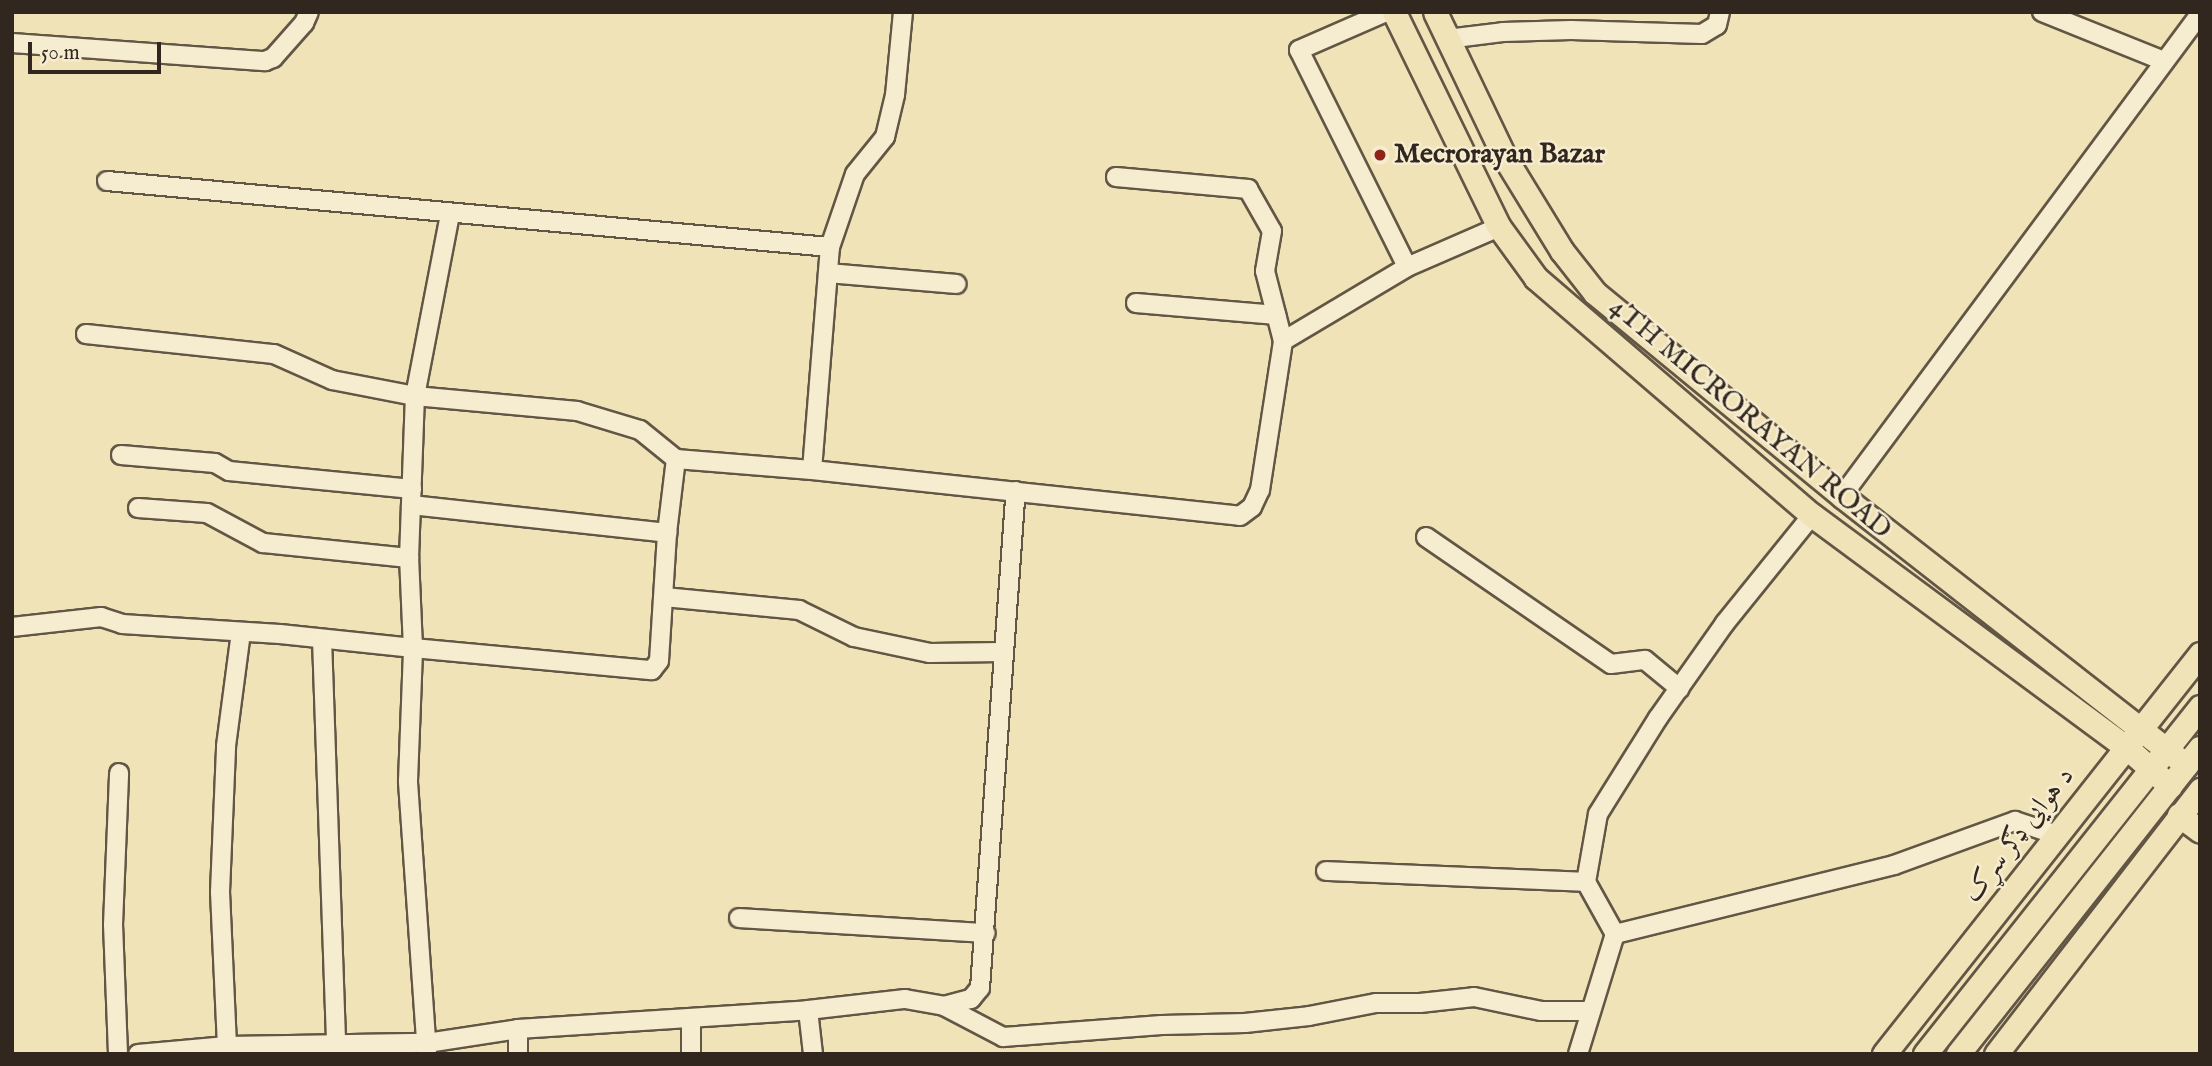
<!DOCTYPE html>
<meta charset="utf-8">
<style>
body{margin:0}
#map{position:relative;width:2212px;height:1066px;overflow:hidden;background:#f1e3b8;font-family:"IM FELL English",Amiri,serif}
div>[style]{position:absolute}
.roads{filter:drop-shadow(2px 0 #625645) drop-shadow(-2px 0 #625645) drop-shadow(0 2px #625645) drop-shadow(0 -2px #625645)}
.minor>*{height:18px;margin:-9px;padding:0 9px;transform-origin:9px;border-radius:9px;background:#f6edd1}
.major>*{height:23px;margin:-11.5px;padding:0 11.5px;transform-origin:11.5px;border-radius:11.5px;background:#f1e3b8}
.dots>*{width:19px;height:19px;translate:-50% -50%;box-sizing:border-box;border:4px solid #f6edd1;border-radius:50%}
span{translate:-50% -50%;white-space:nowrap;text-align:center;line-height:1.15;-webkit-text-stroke:5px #f6edd1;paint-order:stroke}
.poi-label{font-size:28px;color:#32271f;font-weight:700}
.left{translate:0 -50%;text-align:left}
.street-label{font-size:28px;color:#32271f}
.frame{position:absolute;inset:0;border:14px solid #32271f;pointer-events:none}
.scale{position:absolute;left:28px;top:42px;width:133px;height:32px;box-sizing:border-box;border:4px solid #32271f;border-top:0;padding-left:9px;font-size:21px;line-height:24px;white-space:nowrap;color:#32271f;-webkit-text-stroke:5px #f6edd1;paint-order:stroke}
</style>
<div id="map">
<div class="roads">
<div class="minor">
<i style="left:1386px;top:12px;width:95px;rotate:156.4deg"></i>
<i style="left:1299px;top:50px;width:242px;rotate:63.5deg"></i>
<i style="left:2042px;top:12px;width:131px;rotate:21.9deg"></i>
<i style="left:1447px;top:39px;width:56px;rotate:-7.1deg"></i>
<i style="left:1503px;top:32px;width:68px;rotate:-1.7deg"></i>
<i style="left:1571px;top:30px;width:131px;rotate:1.7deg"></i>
<i style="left:1702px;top:34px;width:17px;rotate:-31deg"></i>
<i style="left:1717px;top:25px;width:13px;rotate:-77deg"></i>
<i style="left:12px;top:43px;width:254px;rotate:4.1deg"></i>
<i style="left:265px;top:61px;width:9px;rotate:-21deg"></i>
<i style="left:273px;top:58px;width:47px;rotate:-48.5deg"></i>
<i style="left:304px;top:23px;width:12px;rotate:-66deg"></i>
<i style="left:1116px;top:177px;width:133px;rotate:5.2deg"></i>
<i style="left:1248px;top:189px;width:48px;rotate:60.3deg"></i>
<i style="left:1272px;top:231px;width:41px;rotate:99.9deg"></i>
<i style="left:1265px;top:271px;width:72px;rotate:75.6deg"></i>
<i style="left:107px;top:181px;width:726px;rotate:5.22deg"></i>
<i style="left:828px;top:273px;width:129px;rotate:4.9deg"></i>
<i style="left:1136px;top:303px;width:141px;rotate:4.9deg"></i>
<i style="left:86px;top:334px;width:189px;rotate:6.1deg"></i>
<i style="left:274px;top:354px;width:64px;rotate:24.1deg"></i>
<i style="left:332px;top:380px;width:85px;rotate:10.9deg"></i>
<i style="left:415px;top:396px;width:163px;rotate:5.3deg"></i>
<i style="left:577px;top:411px;width:66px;rotate:16.8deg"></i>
<i style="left:640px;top:430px;width:46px;rotate:38.9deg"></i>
<i style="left:676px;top:459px;width:136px;rotate:4.6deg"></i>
<i style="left:812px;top:470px;width:430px;rotate:6.1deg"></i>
<i style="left:1240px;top:516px;width:15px;rotate:-37deg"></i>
<i style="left:1252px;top:507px;width:19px;rotate:-65deg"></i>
<i style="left:1260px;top:490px;width:151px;rotate:-81.2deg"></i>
<i style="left:1283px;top:341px;width:144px;rotate:-30.8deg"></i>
<i style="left:1407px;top:267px;width:100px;rotate:-23.5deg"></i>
<i style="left:121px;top:455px;width:94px;rotate:4.9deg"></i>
<i style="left:215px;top:463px;width:16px;rotate:30deg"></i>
<i style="left:229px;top:471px;width:184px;rotate:5.6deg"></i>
<i style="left:812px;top:470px;width:224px;rotate:-85.4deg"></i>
<i style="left:830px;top:247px;width:77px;rotate:-71.1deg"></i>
<i style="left:855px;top:174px;width:48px;rotate:-51deg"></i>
<i style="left:885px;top:137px;width:43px;rotate:-76.6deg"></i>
<i style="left:895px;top:95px;width:83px;rotate:-84.5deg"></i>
<i style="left:1842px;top:496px;width:600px;rotate:-53.4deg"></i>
<i style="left:411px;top:505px;width:258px;rotate:6.2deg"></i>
<i style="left:138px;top:508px;width:69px;rotate:4.1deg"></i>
<i style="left:207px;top:513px;width:64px;rotate:28.2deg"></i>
<i style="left:263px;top:543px;width:147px;rotate:5.9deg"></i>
<i style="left:1426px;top:537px;width:224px;rotate:34.5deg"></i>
<i style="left:1611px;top:664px;width:34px;rotate:-7deg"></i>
<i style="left:1645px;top:660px;width:45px;rotate:39.6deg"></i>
<i style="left:664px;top:597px;width:136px;rotate:5.5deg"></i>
<i style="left:799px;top:610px;width:61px;rotate:26.1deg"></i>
<i style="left:854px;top:637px;width:78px;rotate:11.9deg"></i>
<i style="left:930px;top:653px;width:72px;rotate:-0.8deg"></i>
<i style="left:12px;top:627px;width:90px;rotate:-6.4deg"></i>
<i style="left:101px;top:617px;width:22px;rotate:18deg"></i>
<i style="left:122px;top:624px;width:158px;rotate:3.6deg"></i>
<i style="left:280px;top:634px;width:134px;rotate:6deg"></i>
<i style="left:413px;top:648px;width:90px;rotate:-92.5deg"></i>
<i style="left:409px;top:558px;width:162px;rotate:-87.9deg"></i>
<i style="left:415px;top:396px;width:185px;rotate:-79.1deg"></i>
<i style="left:322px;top:639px;width:404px;rotate:88deg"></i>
<i style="left:1326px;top:871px;width:260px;rotate:2.4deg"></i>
<i style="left:739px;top:918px;width:247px;rotate:3.5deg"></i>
<i style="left:1615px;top:934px;width:287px;rotate:-13.9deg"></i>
<i style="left:1894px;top:865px;width:129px;rotate:-20deg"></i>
<i style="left:2015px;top:821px;width:44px;rotate:18.4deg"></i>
<i style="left:944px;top:1006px;width:28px;rotate:-15deg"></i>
<i style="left:971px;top:999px;width:14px;rotate:-51deg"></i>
<i style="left:980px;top:988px;width:498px;rotate:-85.9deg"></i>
<i style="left:808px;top:1010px;width:44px;rotate:83.5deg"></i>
<i style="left:691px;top:1018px;width:36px;rotate:90deg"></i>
<i style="left:227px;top:1046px;width:154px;rotate:-92.6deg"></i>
<i style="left:220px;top:892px;width:146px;rotate:-87.6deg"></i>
<i style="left:226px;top:746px;width:115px;rotate:-82.5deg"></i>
<i style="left:118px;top:1054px;width:129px;rotate:-92.2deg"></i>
<i style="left:113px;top:925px;width:152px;rotate:-87.7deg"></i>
<i style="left:138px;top:1054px;width:89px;rotate:-5.1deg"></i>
<i style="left:227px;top:1046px;width:200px;rotate:-0.9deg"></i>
<i style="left:427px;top:1043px;width:92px;rotate:-8.7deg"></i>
<i style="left:518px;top:1029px;width:291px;rotate:-3.7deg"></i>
<i style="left:808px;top:1010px;width:98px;rotate:-6.5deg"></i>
<i style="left:905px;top:999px;width:40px;rotate:10deg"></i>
<i style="left:944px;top:1006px;width:67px;rotate:27.7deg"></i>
<i style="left:1003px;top:1037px;width:159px;rotate:-4.3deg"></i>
<i style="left:1162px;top:1025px;width:83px;rotate:-1.4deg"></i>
<i style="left:1245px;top:1023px;width:64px;rotate:-6.2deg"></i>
<i style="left:1309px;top:1016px;width:68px;rotate:-11deg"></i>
<i style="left:1376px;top:1003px;width:44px"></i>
<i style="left:1420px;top:1003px;width:54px;rotate:-6.3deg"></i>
<i style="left:1474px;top:997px;width:68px;rotate:11.8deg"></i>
<i style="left:1541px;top:1011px;width:49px"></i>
<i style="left:427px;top:1054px;width:274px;rotate:-94deg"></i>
<i style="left:408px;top:781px;width:133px;rotate:-87.8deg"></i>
<i style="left:413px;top:648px;width:240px;rotate:5.3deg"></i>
<i style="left:652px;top:670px;width:11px;rotate:-52deg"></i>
<i style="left:659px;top:661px;width:128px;rotate:-86.4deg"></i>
<i style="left:667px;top:533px;width:75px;rotate:-83.1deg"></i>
<i style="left:518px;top:1054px;width:25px;rotate:-90deg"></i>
<i style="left:1578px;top:1054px;width:126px;rotate:-72.9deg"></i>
<i style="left:1615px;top:934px;width:60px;rotate:-119.1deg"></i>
<i style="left:1586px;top:882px;width:69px;rotate:-80deg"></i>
<i style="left:1598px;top:814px;width:113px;rotate:-58deg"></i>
<i style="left:1658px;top:718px;width:116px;rotate:-54.8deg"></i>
<i style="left:1725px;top:623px;width:139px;rotate:-51.1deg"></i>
</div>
<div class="major">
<i style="left:1394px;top:12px;width:239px;rotate:64deg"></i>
<i style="left:1499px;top:227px;width:63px;rotate:54deg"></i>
<i style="left:1536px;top:278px;width:364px;rotate:40.7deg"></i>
<i style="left:1812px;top:515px;width:390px;rotate:36.5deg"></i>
<i style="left:2126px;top:747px;width:59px;rotate:41.6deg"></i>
<i style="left:1435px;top:12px;width:162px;rotate:64.4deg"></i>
<i style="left:1505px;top:158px;width:109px;rotate:58.5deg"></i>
<i style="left:1562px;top:251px;width:53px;rotate:51.8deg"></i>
<i style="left:1595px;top:293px;width:320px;rotate:39.4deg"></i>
<i style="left:1842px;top:496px;width:437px;rotate:38deg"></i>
<i style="left:2179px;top:815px;width:26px;rotate:37deg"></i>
<i style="left:1884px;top:1054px;width:510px;rotate:-51.69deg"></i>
<i style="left:1925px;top:1054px;width:443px;rotate:-51.6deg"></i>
<i style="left:1958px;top:1054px;width:390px;rotate:-51.7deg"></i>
<i style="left:1996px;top:1054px;width:334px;rotate:-52.3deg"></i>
</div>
</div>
<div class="dots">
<i style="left:1380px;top:155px;background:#8f2418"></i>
</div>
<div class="poi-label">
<span class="left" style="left:1394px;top:155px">Mecrorayan Bazar</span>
</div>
<div class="street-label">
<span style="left:1750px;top:419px;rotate:40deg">4TH MICRORAYAN ROAD</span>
<span style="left:2019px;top:835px;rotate:-52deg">د هوایی ډګر سړک</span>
</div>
<div class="frame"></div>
<div class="scale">50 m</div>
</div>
